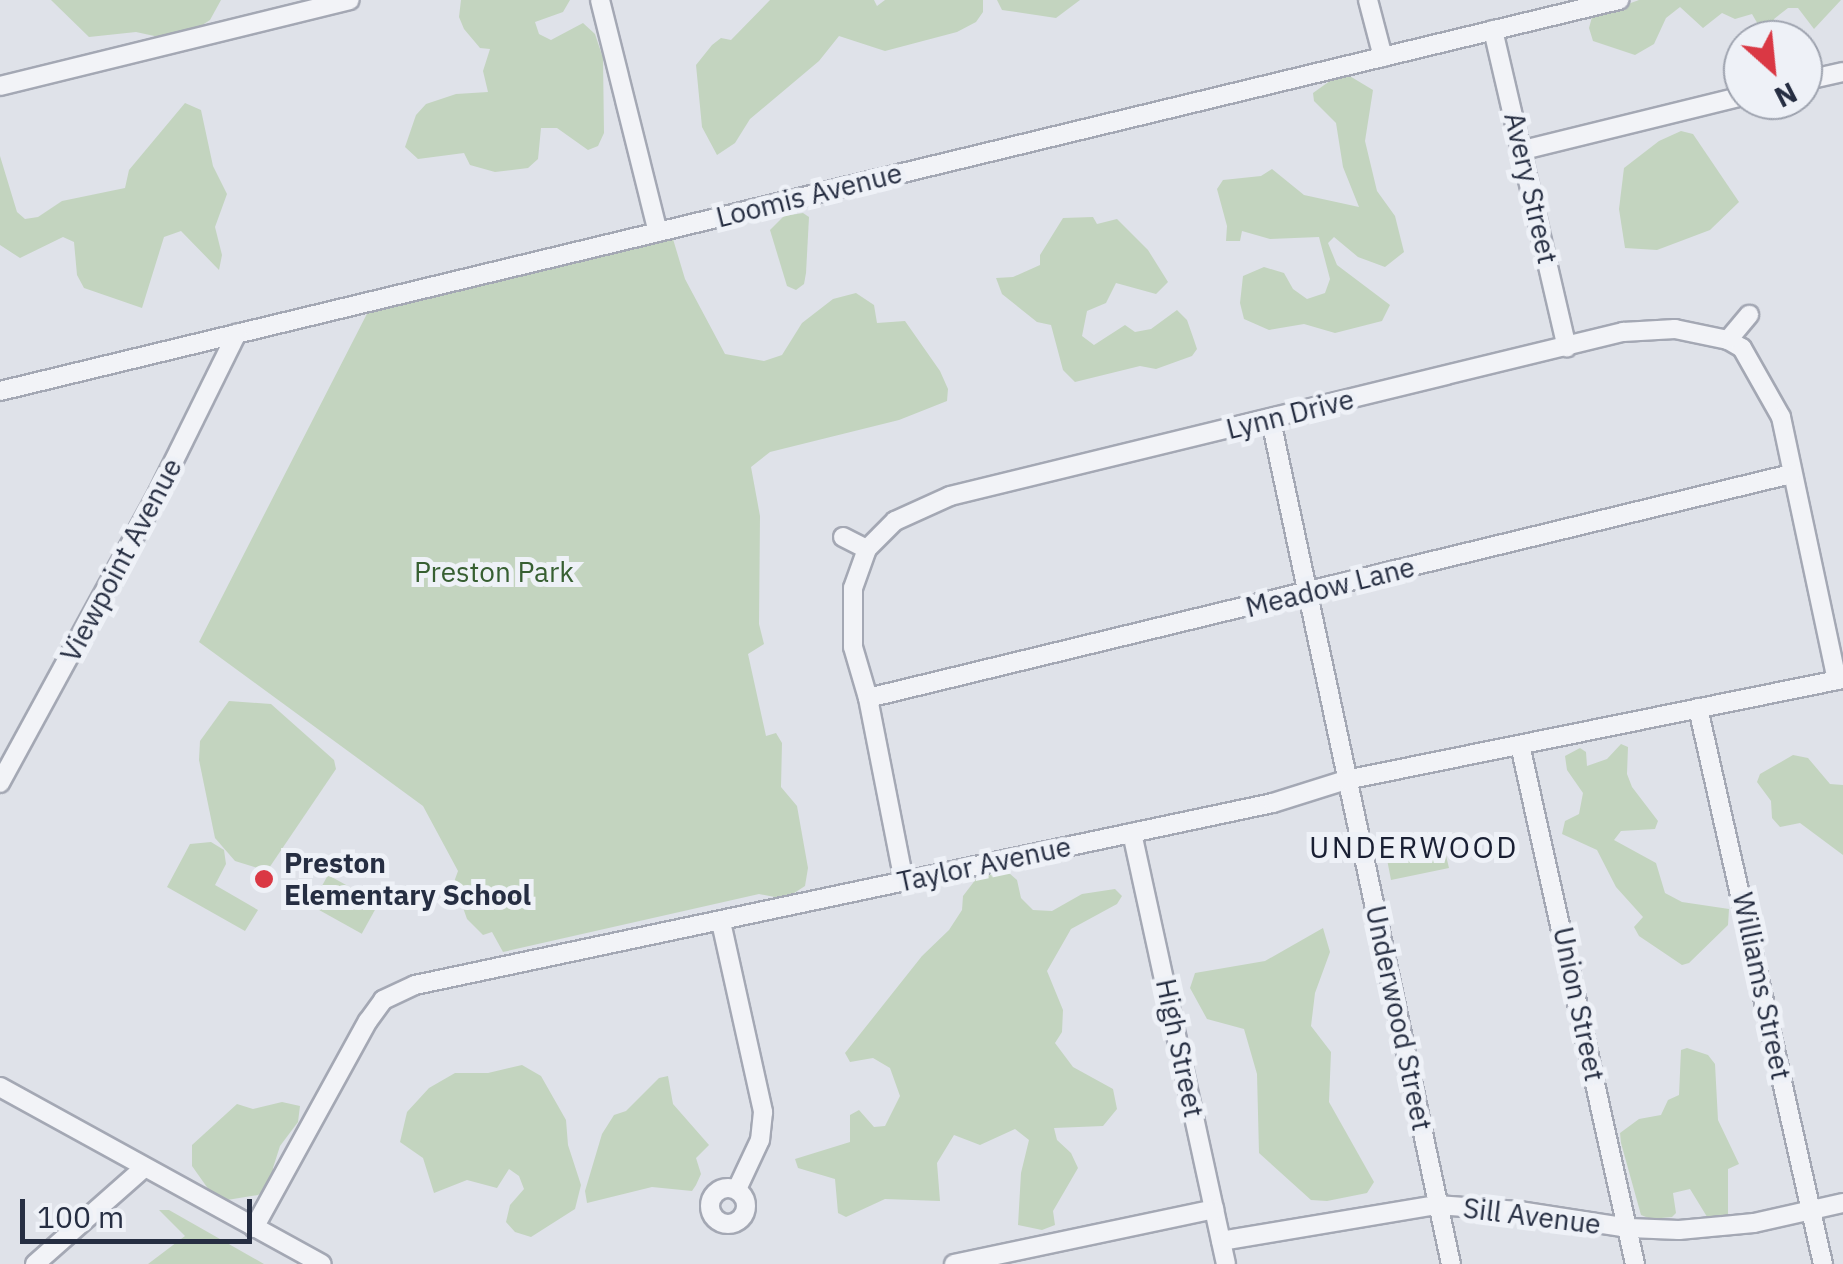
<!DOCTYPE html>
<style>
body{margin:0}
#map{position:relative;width:1843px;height:1264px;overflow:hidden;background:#dfe2e9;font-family:"IBM Plex Sans",sans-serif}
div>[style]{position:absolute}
.green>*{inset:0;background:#c3d4bf;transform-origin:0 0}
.roads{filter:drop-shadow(2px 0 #a4a8b4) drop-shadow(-2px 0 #a4a8b4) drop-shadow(0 2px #a4a8b4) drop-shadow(0 -2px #a4a8b4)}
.minor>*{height:18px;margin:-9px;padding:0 9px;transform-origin:9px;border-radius:9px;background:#f2f3f7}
.minor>.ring{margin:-9px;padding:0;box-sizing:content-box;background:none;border:18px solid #f2f3f7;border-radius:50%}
.dots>*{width:28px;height:28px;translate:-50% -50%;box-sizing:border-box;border:5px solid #eef1f7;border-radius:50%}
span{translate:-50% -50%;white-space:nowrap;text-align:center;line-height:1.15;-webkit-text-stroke:10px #eef1f7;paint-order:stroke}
.street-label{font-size:28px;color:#262e42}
.park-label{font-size:28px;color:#375f32}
.poi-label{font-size:28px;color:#262e42;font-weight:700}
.left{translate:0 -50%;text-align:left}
.neighbourhood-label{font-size:30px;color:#191f33;letter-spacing:2.5px}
.north{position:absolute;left:1723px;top:20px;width:100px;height:100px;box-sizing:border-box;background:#eef1f7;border:2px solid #9ea3af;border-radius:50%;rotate:153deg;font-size:28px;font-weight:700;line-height:40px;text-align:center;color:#262e42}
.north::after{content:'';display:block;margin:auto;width:35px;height:45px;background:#da3844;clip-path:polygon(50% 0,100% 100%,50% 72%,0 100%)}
.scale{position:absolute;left:20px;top:1199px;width:232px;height:45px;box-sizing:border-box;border:5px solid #262e42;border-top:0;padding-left:12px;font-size:30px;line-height:35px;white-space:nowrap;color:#262e42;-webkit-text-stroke:8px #eef1f7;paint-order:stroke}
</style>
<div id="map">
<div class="green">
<i style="clip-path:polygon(51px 0,221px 0,210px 20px,190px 33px,168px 39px,136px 32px,89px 37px)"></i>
<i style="clip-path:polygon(461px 0,570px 0,563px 12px,535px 22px,539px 34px,551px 40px,583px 23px,595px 34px,603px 58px,604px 133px,598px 146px,588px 150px,557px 128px,541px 128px,538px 159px,528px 168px,495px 172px,470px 165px,464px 153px,418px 159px,405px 147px,416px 115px,426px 104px,456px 94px,488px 92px,483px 71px,490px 49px,480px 48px,464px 29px,459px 17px)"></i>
<i style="clip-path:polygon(770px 0,874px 0,877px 6px,885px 0,983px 0,983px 12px,976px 22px,957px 32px,885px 51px,839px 36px,819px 61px,750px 119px,735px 143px,717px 155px,702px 127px,696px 65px,712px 45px,721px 38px,731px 40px)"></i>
<i style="clip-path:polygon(997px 0,1080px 0,1056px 18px,1002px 10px)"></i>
<i style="clip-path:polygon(1639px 0,1841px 0,1814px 29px,1798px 8px,1788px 8px,1774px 19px,1777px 40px,1767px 40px,1752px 14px,1735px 19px,1722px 13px,1703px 28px,1680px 7px,1666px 18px,1654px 44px,1635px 55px,1593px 41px,1589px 28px,1592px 17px)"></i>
<i style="clip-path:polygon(1348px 75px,1373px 90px,1365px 141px,1377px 191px,1395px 216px,1404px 252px,1385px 267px,1358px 257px,1334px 237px,1328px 243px,1337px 265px,1390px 305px,1382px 321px,1335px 333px,1304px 324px,1269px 330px,1244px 319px,1240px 303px,1243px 276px,1264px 267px,1284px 273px,1293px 289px,1307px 299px,1325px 293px,1330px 279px,1319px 237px,1270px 239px,1242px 231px,1240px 241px,1226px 241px,1227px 226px,1217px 189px,1223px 180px,1261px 176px,1272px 169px,1304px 195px,1359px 207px,1343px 167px,1336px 123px,1314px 101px,1313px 93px,1334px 78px)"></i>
<i style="clip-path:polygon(185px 103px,201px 110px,213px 166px,227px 194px,215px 227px,222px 255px,219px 270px,181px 231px,164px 237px,142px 308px,84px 288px,77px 275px,74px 242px,63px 237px,20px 258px,0 245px,0 156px,17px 212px,25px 219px,38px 217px,62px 201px,125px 188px,129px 170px)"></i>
<i style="clip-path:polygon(1681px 131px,1693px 134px,1739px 202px,1710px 230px,1657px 250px,1625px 248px,1619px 209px,1624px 168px,1659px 141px)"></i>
<i style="clip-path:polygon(803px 213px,809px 217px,806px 273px,804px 284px,796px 290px,787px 286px,770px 230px,784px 216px)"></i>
<i style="clip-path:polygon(1093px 217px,1097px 224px,1117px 219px,1148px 250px,1168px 282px,1156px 294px,1116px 283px,1106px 303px,1087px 311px,1082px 336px,1094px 345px,1125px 325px,1135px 332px,1151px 329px,1177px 310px,1187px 320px,1194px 340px,1197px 349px,1192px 356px,1156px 369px,1140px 366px,1075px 382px,1063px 370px,1051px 325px,1037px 322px,1002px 294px,996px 278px,1013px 277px,1040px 265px,1040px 255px,1063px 218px)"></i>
<i style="clip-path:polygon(670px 229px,685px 279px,725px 354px,764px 361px,782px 355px,802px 323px,833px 299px,856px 293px,874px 305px,877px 323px,905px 321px,940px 371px,948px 389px,947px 401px,899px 420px,770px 452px,751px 467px,760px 516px,759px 624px,764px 644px,748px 654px,766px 736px,776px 733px,782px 743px,781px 787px,797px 806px,808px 868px,805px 886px,785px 899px,759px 894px,503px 952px,492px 932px,483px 935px,467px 919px,454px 882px,458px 871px,423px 806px,199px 642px,374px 300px)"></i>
<i style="clip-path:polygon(229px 701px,271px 704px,334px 760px,336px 769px,267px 871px,235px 861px,215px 838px,199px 760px,200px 741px)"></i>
<i style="clip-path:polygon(1621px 744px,1628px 747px,1627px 774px,1632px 787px,1658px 821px,1655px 829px,1621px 831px,1614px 840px,1656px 863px,1665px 893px,1682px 902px,1729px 909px,1728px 925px,1689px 963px,1682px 965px,1639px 936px,1634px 927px,1643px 917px,1616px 887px,1597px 850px,1562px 834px,1565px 821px,1579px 814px,1583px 793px,1567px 770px,1565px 756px,1580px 748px,1586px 752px,1587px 766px,1607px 759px)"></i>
<i style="clip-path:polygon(1793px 755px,1808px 758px,1830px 784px,1843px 785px,1843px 855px,1800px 823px,1780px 827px,1772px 818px,1771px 801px,1757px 782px,1760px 774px)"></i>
<i style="clip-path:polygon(211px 842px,224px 850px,226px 864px,215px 885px,258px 910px,245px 931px,167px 887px,190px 844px)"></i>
<i style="clip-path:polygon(1444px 847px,1449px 868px,1391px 880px,1385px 849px,1431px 859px)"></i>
<i style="clip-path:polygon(999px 872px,1009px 873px,1017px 880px,1021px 898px,1033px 910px,1052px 911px,1082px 894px,1115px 889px,1122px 896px,1117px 904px,1071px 929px,1047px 971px,1063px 1010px,1062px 1032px,1055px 1043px,1073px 1067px,1113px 1089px,1117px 1109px,1103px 1126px,1054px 1128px,1057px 1140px,1071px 1153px,1078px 1168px,1053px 1211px,1055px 1225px,1042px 1230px,1018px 1225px,1021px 1173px,1029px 1140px,1015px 1129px,980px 1145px,954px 1135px,937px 1163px,940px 1201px,885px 1199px,846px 1217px,838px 1213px,835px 1179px,798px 1168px,795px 1159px,850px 1142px,850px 1115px,859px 1110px,874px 1127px,885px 1126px,900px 1096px,890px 1068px,873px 1058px,850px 1062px,845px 1053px,922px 956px,949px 930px,962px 910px,963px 896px,976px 879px)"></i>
<i style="left:328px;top:875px;width:58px;height:35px;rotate:29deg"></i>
<i style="clip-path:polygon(1323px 928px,1330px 952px,1315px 993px,1311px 1026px,1331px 1052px,1329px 1102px,1374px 1182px,1367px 1193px,1327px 1201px,1311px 1200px,1259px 1153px,1257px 1074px,1244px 1029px,1207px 1019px,1190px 988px,1195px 973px,1265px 961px)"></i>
<i style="clip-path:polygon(1687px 1048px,1708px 1055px,1715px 1064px,1718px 1120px,1739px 1164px,1728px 1169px,1728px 1215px,1719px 1221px,1709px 1220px,1690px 1189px,1673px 1193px,1676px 1213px,1672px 1217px,1651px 1219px,1641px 1215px,1621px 1143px,1620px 1133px,1639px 1119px,1661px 1115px,1668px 1100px,1679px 1095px,1681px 1050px)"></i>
<i style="clip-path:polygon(522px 1065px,541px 1076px,566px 1120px,568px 1145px,581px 1185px,575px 1209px,531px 1237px,515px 1232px,506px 1222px,510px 1205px,524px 1189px,519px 1176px,509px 1169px,497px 1188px,467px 1180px,434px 1193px,423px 1158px,400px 1142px,407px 1112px,429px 1088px,455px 1073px,488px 1073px)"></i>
<i style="clip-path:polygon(668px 1076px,673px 1104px,709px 1145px,696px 1158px,701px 1174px,696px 1185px,692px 1191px,652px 1187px,587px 1203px,585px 1191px,602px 1134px,614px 1115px,626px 1111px,659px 1078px)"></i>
<i style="clip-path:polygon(282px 1102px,300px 1106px,298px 1122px,280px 1146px,273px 1168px,274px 1183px,258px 1195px,227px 1200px,209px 1190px,192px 1166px,192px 1145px,237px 1104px,253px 1109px)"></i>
<i style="clip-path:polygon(159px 1210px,169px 1210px,264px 1264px,148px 1264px,185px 1236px)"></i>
</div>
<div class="roads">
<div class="minor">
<i style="left:600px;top:0;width:239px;rotate:76deg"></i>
<i style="left:1368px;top:0;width:59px;rotate:75.3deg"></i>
<i style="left:1493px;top:30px;width:326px;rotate:76.9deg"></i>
<i style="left:1803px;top:81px;width:41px;rotate:-12.7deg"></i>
<i style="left:0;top:86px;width:360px;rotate:-13.8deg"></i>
<i style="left:1523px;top:150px;width:227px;rotate:-13.8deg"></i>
<i style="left:1728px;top:340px;width:16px;rotate:30deg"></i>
<i style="left:1742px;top:348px;width:79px;rotate:60.5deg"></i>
<i style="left:1781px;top:417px;width:269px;rotate:78deg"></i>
<i style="left:0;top:391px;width:1666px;rotate:-13.58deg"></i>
<i style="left:1271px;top:421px;width:862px;rotate:77.95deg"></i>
<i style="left:843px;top:537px;width:27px;rotate:27deg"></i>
<i style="left:867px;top:549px;width:40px;rotate:-45deg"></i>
<i style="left:895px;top:521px;width:60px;rotate:-24.4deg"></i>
<i style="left:950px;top:496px;width:693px;rotate:-13.7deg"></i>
<i style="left:1623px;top:332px;width:52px;rotate:-3.3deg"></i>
<i style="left:1675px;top:329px;width:54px;rotate:11.7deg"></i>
<i style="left:1728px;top:340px;width:33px;rotate:-50deg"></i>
<i style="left:867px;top:549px;width:41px;rotate:109.7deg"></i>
<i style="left:853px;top:588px;width:59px;rotate:90deg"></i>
<i style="left:853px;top:647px;width:53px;rotate:73.6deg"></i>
<i style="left:868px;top:698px;width:187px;rotate:78.9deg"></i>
<i style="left:868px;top:698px;width:950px;rotate:-13.64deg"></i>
<i style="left:1698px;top:708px;width:570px;rotate:77.33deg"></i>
<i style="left:1520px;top:745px;width:532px;rotate:77.51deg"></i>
<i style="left:0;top:783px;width:330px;rotate:-61.4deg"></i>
<i style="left:158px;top:493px;width:178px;rotate:-63.7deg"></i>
<i style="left:1132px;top:833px;width:441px;rotate:77.7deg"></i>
<i style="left:721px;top:922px;width:195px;rotate:77.5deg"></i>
<i style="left:763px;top:1112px;width:28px;rotate:96deg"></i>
<i style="left:760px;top:1140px;width:54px;rotate:115.1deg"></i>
<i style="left:0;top:1087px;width:367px;rotate:28.8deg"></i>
<i class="ring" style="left:710px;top:1188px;width:18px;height:18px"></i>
<i style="left:254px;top:1228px;width:236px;rotate:-61.2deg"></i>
<i style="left:368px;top:1021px;width:26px;rotate:-54deg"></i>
<i style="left:383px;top:1000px;width:35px;rotate:-25deg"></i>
<i style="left:415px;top:985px;width:877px;rotate:-11.98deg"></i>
<i style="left:1273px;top:803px;width:77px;rotate:-17.5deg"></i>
<i style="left:1346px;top:780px;width:507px;rotate:-11.49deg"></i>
<i style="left:1221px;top:1241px;width:219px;rotate:-9.5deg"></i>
<i style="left:1437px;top:1205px;width:82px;rotate:4.2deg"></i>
<i style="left:1519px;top:1211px;width:111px;rotate:8.8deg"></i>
<i style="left:1629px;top:1228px;width:50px;rotate:2.3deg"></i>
<i style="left:1679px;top:1230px;width:75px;rotate:-5.3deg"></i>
<i style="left:1754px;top:1223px;width:91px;rotate:-12.7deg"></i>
<i style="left:35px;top:1264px;width:145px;rotate:-41.4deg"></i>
<i style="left:954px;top:1264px;width:266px;rotate:-11.9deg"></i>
</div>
</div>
<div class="dots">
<i style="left:264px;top:879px;background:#da3844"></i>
</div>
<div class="street-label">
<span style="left:1531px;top:188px;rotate:77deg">Avery Street</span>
<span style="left:809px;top:195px;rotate:-14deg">Loomis Avenue</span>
<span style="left:1290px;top:414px;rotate:-14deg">Lynn Drive</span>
<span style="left:121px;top:560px;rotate:-62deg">Viewpoint Avenue</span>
<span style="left:1330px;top:587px;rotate:-14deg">Meadow Lane</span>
<span style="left:984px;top:864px;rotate:-12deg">Taylor Avenue</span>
<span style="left:1762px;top:986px;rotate:78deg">Williams Street</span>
<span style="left:1579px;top:1004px;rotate:78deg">Union Street</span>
<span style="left:1399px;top:1018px;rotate:78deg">Underwood Street</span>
<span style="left:1180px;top:1048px;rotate:78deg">High Street</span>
<span style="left:1532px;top:1216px;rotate:7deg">Sill Avenue</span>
</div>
<div class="park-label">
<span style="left:494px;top:572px">Preston Park</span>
</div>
<div class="poi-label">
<span class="left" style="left:284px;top:879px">Preston<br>Elementary School</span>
</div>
<div class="neighbourhood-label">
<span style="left:1414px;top:847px">UNDERWOOD</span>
</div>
<div class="north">N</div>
<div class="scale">100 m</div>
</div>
